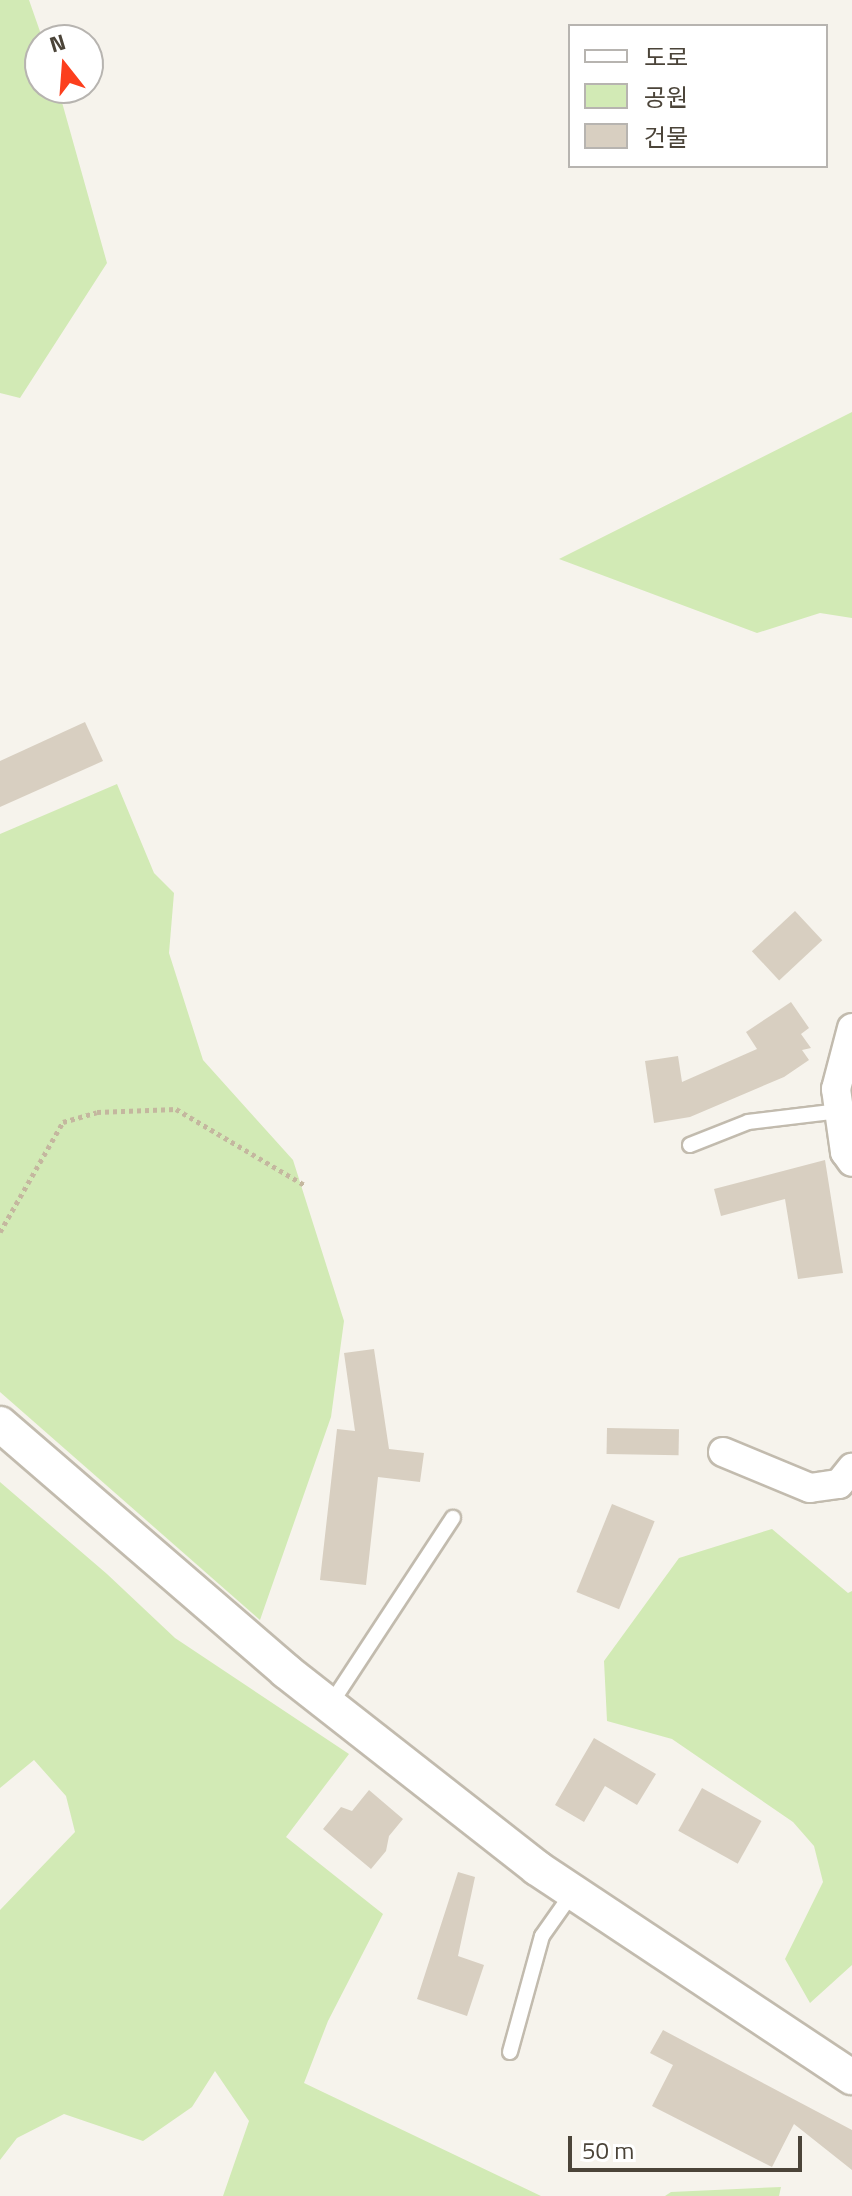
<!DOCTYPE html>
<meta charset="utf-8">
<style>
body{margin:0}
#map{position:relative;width:852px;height:2196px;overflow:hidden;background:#f6f3ec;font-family:"Titillium Web","Noto Sans KR",sans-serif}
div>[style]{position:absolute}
.green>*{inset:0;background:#d2eab5}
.building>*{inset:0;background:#d8cfc1;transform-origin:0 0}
.path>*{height:5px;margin-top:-2.5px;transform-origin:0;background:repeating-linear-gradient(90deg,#c4b79f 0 4px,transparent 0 8px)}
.roads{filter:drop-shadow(2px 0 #c2bbae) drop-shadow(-2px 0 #c2bbae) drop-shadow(0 2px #c2bbae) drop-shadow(0 -2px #c2bbae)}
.service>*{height:14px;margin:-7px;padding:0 7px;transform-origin:7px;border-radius:7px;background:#fff}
.minor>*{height:28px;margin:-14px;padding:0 14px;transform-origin:14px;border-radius:14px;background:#fff}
.tertiary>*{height:34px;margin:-17px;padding:0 17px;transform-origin:17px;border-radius:17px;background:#fff}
span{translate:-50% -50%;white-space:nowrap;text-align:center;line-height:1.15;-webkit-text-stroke:8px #fff;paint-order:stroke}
.legend{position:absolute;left:568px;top:24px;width:260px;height:144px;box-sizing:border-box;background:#fff;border:2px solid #b7b4b0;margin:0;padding:10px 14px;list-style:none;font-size:24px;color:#4b4439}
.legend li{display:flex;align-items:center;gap:16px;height:40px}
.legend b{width:40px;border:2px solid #b7b4b0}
.north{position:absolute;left:24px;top:24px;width:80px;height:80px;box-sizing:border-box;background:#fff;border:2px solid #b7b4b0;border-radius:50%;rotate:343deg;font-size:22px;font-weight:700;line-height:32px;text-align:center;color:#4b4439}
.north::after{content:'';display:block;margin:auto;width:28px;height:36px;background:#fc3f1d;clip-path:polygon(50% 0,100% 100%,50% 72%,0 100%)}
.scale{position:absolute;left:568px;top:2136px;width:234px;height:36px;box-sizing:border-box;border:4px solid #4b4439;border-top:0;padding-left:10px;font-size:24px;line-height:28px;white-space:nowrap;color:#4b4439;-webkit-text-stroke:6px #fff;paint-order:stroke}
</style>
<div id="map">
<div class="green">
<i style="clip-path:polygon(0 0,29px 0,43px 40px,40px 40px,40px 88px,58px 88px,107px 263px,20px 398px,0 393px)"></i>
<i style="clip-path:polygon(852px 412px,852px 618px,820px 613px,757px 633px,559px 559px)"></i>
<i style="clip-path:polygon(117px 784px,154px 873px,174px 893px,169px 953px,203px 1060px,293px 1160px,344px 1321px,331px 1417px,260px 1620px,0 1392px,0 834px)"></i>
<i style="clip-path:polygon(0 1482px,107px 1574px,175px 1638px,349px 1754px,286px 1837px,383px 1914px,328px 2021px,304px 2083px,541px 2196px,223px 2196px,249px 2121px,215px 2071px,192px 2107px,143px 2141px,64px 2114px,17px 2138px,0 2160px,0 1910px,75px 1832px,66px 1796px,34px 1760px,0 1788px)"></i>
<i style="clip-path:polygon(772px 1529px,848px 1593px,852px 1591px,852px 1965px,810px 2003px,785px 1959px,823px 1882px,814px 1846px,793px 1822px,672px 1739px,607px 1721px,604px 1661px,679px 1558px)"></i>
<i style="clip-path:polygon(781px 2187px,779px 2196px,665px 2196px,671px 2192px)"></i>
</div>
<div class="building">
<i style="clip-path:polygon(85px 722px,103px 761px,0 807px,0 761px)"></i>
<i style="left:795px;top:911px;width:40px;height:59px;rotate:47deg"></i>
<i style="clip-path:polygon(791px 1002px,809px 1028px,801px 1034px,811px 1048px,802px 1050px,809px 1060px,784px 1077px,690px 1117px,654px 1123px,645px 1061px,678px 1056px,682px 1082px,757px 1049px,746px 1032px)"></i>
<i style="clip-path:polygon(825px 1160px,843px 1273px,798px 1279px,785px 1199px,721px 1216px,714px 1189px)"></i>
<i style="clip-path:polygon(374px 1349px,389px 1449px,424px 1453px,420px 1482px,378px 1477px,366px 1585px,320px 1580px,337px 1429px,355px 1431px,344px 1353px)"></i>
<i style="left:607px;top:1428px;width:72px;height:26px;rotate:1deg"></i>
<i style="left:612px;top:1504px;width:46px;height:95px;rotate:22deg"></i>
<i style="clip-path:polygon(594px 1738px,656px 1774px,637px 1805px,605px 1786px,584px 1822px,555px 1805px)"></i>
<i style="left:702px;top:1788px;width:68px;height:49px;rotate:29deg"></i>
<i style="clip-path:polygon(369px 1790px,403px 1819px,389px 1836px,386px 1851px,371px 1869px,323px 1829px,341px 1807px,352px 1811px)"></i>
<i style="clip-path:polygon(458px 1872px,475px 1877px,458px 1956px,484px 1965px,467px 2016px,417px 1999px)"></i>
<i style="clip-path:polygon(663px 2030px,852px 2130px,852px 2170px,794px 2124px,772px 2167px,652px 2106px,673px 2065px,650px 2053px)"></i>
</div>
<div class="path">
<i style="left:0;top:1232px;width:127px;rotate:-60.2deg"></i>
<i style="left:63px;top:1122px;width:35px;rotate:-16deg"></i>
<i style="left:97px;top:1112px;width:79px;rotate:-2.2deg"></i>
<i style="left:176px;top:1109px;width:151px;rotate:30.6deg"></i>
</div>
<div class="roads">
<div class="service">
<i style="left:690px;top:1145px;width:62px;rotate:-21.6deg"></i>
<i style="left:748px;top:1122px;width:92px;rotate:-6.9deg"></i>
<i style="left:330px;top:1705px;width:224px;rotate:-56.7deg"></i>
<i style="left:510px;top:2052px;width:120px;rotate:-74.6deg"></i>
<i style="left:542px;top:1936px;width:54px;rotate:-54.8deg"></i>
</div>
<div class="minor">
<i style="left:852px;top:1028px;width:63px;rotate:104.7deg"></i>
<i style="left:836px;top:1089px;width:64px;rotate:81.9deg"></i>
<i style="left:845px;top:1152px;width:12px;rotate:55deg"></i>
<i style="left:723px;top:1452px;width:94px;rotate:22.5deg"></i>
<i style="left:810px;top:1488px;width:29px;rotate:-8deg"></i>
<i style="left:839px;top:1484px;width:21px;rotate:-51deg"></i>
</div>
<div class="tertiary">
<i style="left:0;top:1424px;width:378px;rotate:40.8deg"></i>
<i style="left:286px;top:1671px;width:319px;rotate:38.1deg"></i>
<i style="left:537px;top:1868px;width:378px;rotate:33.6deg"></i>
</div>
</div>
<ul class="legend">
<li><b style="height:10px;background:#fff"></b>도로</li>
<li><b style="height:22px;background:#d2eab5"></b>공원</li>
<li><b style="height:22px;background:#d8cfc1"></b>건물</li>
</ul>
<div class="north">N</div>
<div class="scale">50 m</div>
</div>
